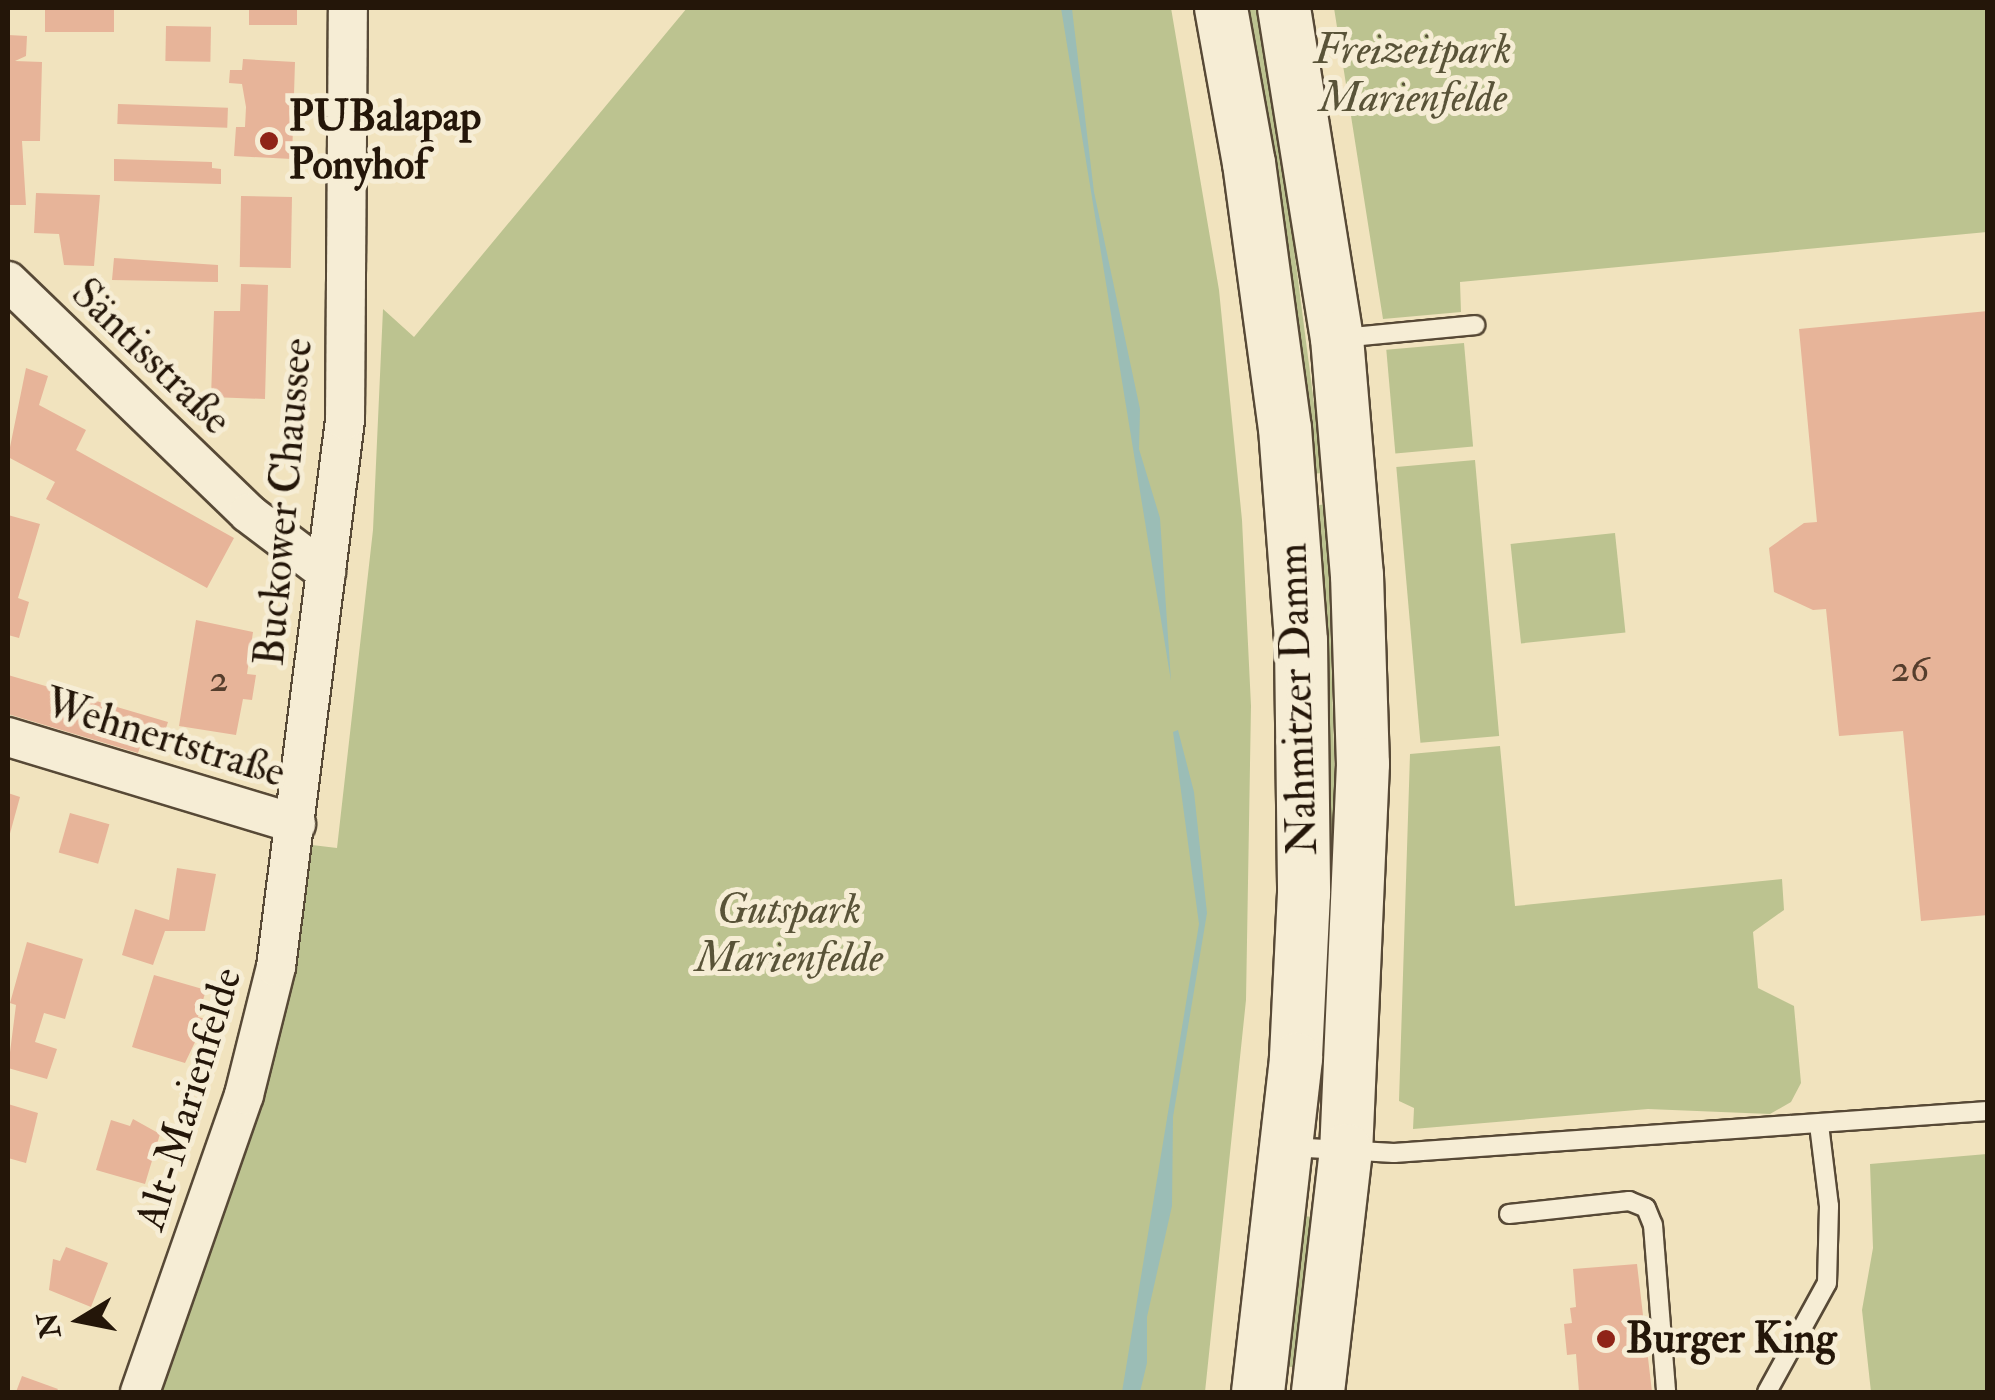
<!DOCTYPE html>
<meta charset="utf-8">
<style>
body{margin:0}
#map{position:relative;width:1995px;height:1400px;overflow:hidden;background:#f1e3be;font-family:"IM FELL Double Pica",serif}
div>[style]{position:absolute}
.green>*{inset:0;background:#bcc390;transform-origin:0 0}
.water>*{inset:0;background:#9bbdb6}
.building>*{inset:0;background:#e7b499;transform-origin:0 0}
.roads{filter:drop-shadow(2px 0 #574936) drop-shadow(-2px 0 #574936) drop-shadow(0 2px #574936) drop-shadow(0 -2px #574936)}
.service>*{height:18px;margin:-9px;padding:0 9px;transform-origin:9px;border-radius:9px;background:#f6edd5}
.minor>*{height:38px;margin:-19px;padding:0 19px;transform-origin:19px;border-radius:19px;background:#f6edd5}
.secondary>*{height:52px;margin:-26px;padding:0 26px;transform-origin:26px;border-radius:26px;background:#f6edd5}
.dots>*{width:28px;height:28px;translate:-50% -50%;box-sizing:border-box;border:5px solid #f6edd5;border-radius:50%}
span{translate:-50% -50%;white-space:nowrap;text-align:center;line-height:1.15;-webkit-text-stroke:10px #f6edd5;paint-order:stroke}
.number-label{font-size:38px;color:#553e2d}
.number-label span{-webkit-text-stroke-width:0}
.park-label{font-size:42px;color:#595338;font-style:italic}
.poi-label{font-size:42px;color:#241609;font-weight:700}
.left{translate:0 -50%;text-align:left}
.street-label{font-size:42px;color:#241609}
.frame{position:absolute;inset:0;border:10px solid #241609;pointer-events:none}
.north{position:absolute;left:30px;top:1270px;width:100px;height:100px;-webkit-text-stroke:8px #f6edd5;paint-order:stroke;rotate:260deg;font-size:28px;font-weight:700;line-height:40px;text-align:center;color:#241609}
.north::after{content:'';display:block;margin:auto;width:35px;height:45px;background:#241609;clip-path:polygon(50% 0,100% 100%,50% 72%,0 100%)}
</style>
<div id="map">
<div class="green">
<i style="clip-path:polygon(687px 8px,1171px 8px,1219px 290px,1242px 520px,1251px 706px,1246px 1000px,1205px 1392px,157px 1392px,282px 1030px,312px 845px,337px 848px,373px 530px,383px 309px,414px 337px)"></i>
<i style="clip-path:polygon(1243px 8px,1258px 8px,1273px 86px,1323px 473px,1310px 474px)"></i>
<i style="clip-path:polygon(1334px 8px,1987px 8px,1987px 232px,1460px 282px,1461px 312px,1383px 319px)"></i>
<i style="left:1464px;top:343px;width:104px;height:78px;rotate:85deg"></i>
<i style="left:1475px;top:460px;width:277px;height:79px;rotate:85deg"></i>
<i style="clip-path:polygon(1327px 504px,1338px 897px,1329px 1073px,1323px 1072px,1333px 893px,1312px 506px)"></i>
<i style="left:1615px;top:533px;width:100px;height:105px;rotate:84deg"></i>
<i style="clip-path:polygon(1500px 746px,1515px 906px,1782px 879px,1784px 910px,1753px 932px,1758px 988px,1794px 1006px,1801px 1083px,1791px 1102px,1770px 1114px,1648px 1109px,1413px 1129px,1414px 1108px,1399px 1101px,1410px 754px)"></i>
<i style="clip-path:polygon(1987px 1154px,1987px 1392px,1871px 1392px,1862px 1310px,1873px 1248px,1870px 1164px)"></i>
<i style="left:1300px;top:1216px;width:16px;height:151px;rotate:4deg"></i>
</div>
<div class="water">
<i style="clip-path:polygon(1061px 8px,1072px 9px,1094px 192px,1140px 409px,1139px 449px,1160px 518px,1171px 681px)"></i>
<i style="clip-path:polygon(1178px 730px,1194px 792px,1207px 913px,1173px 1117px,1172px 1206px,1147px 1317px,1147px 1363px,1140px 1392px,1122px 1392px,1199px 924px,1173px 732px)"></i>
</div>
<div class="building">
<i style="left:45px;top:8px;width:69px;height:24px"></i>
<i style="left:249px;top:8px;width:48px;height:17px"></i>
<i style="left:166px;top:26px;width:45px;height:35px;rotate:1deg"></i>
<i style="clip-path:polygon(8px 35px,27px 36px,26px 56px,15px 61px,42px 62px,40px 141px,22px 141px,26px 205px,8px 205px)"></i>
<i style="clip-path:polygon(243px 59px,295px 62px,292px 159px,234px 156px,236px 127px,245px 127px,246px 107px,242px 84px,229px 83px,230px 70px,242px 70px)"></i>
<i style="left:118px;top:104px;width:110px;height:20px;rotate:2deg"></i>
<i style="clip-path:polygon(114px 159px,212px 162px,212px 168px,221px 169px,221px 184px,114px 181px)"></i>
<i style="clip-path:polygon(36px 193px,100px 195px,94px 266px,64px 265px,59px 234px,34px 233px)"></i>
<i style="left:241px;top:196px;width:51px;height:71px;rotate:1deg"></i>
<i style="clip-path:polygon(114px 258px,218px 265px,218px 282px,112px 280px)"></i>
<i style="clip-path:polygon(241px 284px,268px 285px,265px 399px,211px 397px,214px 311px,240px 311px)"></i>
<i style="clip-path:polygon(1988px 311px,1988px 915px,1921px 921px,1903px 731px,1839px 736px,1826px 609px,1813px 610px,1774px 592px,1769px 548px,1804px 523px,1817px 522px,1799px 329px)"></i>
<i style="clip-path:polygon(26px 368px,48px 376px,39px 405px,86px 430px,76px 450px,234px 538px,207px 588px,46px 499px,55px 482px,8px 457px)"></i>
<i style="clip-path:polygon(8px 515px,40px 524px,18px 598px,29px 602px,19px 638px,8px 635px)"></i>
<i style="clip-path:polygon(196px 620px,253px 632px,247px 674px,256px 675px,252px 700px,243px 699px,236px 735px,179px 726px)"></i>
<i style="clip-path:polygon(8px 675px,168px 722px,159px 749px,141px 744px,138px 753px,8px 714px)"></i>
<i style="clip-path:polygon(8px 793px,20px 797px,9px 837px,8px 837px)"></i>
<i style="left:70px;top:813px;width:41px;height:41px;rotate:16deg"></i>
<i style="clip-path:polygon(177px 868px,216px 874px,205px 931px,165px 931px,153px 965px,122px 955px,135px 909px,169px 920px)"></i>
<i style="clip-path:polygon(27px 942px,83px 959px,65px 1019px,44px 1013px,35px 1042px,57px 1049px,47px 1079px,8px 1068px,16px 1005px,10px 1003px)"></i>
<i style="clip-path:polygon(154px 975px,206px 990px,198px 1017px,206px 1019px,185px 1063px,132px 1047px)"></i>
<i style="clip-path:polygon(8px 1104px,38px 1113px,26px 1163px,8px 1158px)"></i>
<i style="clip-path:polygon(133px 1119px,160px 1134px,145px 1184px,96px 1170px,111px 1120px,130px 1126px)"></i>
<i style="clip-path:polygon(66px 1247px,108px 1263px,91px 1307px,49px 1290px,53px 1259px,60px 1261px)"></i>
<i style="clip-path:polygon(1637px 1264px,1652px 1392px,1579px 1392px,1576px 1354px,1567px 1355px,1564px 1324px,1572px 1323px,1570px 1308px,1576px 1307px,1573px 1269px)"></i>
<i style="clip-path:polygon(22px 1376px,58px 1389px,56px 1392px,16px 1392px)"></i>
</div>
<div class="roads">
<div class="service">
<i style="left:1341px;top:338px;width:135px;rotate:-5.5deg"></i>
<i style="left:1290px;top:1147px;width:104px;rotate:3.3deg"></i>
<i style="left:1394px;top:1153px;width:595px;rotate:-4.04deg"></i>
<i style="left:1509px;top:1214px;width:121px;rotate:-6.2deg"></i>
<i style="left:1629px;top:1201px;width:18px;rotate:22deg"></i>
<i style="left:1646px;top:1208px;width:18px;rotate:68deg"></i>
<i style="left:1653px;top:1225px;width:168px;rotate:85.5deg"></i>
<i style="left:1767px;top:1392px;width:124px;rotate:-61.2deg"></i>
<i style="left:1827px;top:1283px;width:77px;rotate:-88.5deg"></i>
<i style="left:1829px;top:1206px;width:82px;rotate:-97deg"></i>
</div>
<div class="minor">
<i style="left:8px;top:281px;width:334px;rotate:44deg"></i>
<i style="left:248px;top:513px;width:98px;rotate:37.1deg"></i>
<i style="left:8px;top:737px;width:301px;rotate:16.8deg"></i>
<i style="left:140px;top:1392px;width:315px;rotate:-70.7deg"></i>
<i style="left:244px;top:1095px;width:132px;rotate:-76deg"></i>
<i style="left:276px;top:967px;width:551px;rotate:-82.81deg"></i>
<i style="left:345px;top:420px;width:412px;rotate:-89.6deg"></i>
</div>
<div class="secondary">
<i style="left:1221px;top:8px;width:158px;rotate:79.8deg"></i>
<i style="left:1249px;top:163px;width:267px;rotate:82.3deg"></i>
<i style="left:1285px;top:428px;width:214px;rotate:85.7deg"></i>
<i style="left:1301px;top:641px;width:252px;rotate:89.3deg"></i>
<i style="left:1304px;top:893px;width:166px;rotate:92.8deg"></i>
<i style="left:1296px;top:1059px;width:335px;rotate:96.5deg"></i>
<i style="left:1284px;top:8px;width:334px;rotate:80.9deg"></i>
<i style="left:1337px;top:338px;width:238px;rotate:85.2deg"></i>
<i style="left:1357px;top:575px;width:189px;rotate:88.2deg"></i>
<i style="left:1363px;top:764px;width:386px;rotate:92.5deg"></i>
<i style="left:1346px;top:1150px;width:244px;rotate:96.6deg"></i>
</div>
</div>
<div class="dots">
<i style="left:269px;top:141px;background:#8f2418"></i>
<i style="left:1606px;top:1339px;background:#8f2418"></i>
</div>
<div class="number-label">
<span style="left:1910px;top:670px">26</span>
<span style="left:219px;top:680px">2</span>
</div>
<div class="park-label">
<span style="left:1413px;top:74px">Freizeitpark<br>Marienfelde</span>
<span style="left:789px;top:934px">Gutspark<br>Marienfelde</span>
</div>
<div class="poi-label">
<span class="left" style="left:289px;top:141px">PUBalapap<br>Ponyhof</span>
<span class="left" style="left:1626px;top:1339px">Burger King</span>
</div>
<div class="street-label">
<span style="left:151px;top:357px;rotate:44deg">Säntisstraße</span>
<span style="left:284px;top:502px;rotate:-85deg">Buckower Chaussee</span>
<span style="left:1298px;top:699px;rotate:-92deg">Nahmitzer Damm</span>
<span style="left:165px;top:738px;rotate:17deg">Wehnertstraße</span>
<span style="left:189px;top:1099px;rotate:-73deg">Alt-Marienfelde</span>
</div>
<div class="frame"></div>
<div class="north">N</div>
</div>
